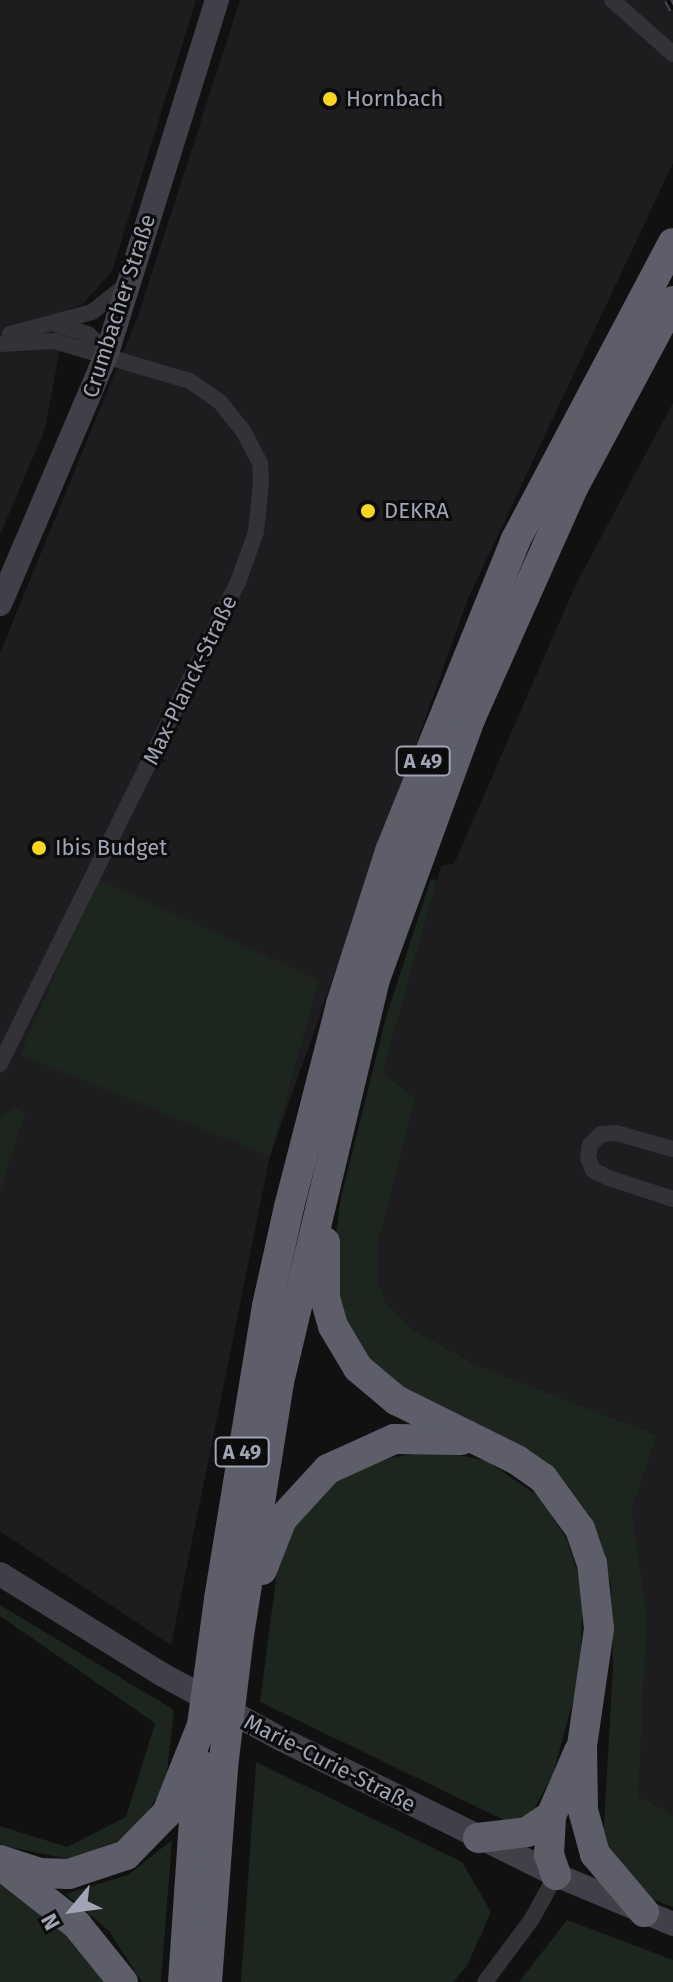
<!DOCTYPE html>
<meta charset="utf-8">
<style>
body{margin:0}
#map{position:relative;width:673px;height:1982px;overflow:hidden;background:#111112;font-family:"Fira Sans",sans-serif}
div>[style]{position:absolute}
.built>*{inset:0;background:#1d1d1f}
.green>*{inset:0;background:#1d251f}
.street>*{height:16px;margin:-8px;padding:0 8px;transform-origin:8px;border-radius:8px;background:#323237}
.secondary>*{height:24px;margin:-12px;padding:0 12px;transform-origin:12px;border-radius:12px;background:#404048}
.highway>*{height:30px;margin:-15px;padding:0 15px;transform-origin:15px;border-radius:15px;background:#5d5e69}
.rail>*{height:8px;margin-top:-4px;transform-origin:0;background:repeating-linear-gradient(90deg,#0c0c0d 0 15px,#494951 0 30px);box-sizing:border-box;border-block:2px solid #494951}
.highway-bridge>*{height:30px;margin:-15px;padding:0 15px;transform-origin:15px;border-radius:15px;background:#5d5e69}
.dots>*{width:22px;height:22px;translate:-50% -50%;box-sizing:border-box;border:4px solid #0c0c0d;border-radius:50%}
span{translate:-50% -50%;white-space:nowrap;text-align:center;line-height:1.15;-webkit-text-stroke:6px #0c0c0d;paint-order:stroke}
.shield-label span{padding:2px 6px;background:#0c0c0d;border:2px solid;border-radius:6px;-webkit-text-stroke-width:0}
.shield-label{font-size:20px;color:#a1a4b4;font-weight:700}
.poi-label{font-size:22px;color:#a1a4b4}
.left{translate:0 -50%;text-align:left}
.street-label{font-size:22px;color:#a1a4b4}
.north{position:absolute;left:32px;top:1870px;width:80px;height:80px;-webkit-text-stroke:6px #0c0c0d;paint-order:stroke;rotate:241deg;font-size:22px;font-weight:700;line-height:32px;text-align:center;color:#a1a4b4}
.north::after{content:'';display:block;margin:auto;width:28px;height:36px;background:#a1a4b4;clip-path:polygon(50% 0,100% 100%,50% 72%,0 100%)}
</style>
<div id="map">
<div class="built">
<i style="clip-path:polygon(0 0,196px 0,112px 271px,83px 304px,67px 310px,45px 429px,0 535px)"></i>
<i style="clip-path:polygon(240px 0,673px 0,673px 163px,467px 601px,270px 1156px,171px 1645px,0 1531px,0 653px,138px 316px)"></i>
<i style="clip-path:polygon(673px 403px,673px 1815px,637px 1796px,647px 1617px,630px 1510px,657px 1435px,476px 1365px,412px 1329px,387px 1305px,377px 1280px,377px 1247px,415px 1099px,383px 1072px,437px 880px,442px 865px,454px 864px,576px 584px)"></i>
</div>
<div class="green">
<i style="clip-path:polygon(97px 879px,319px 980px,270px 1156px,20px 1055px)"></i>
<i style="clip-path:polygon(431px 879px,437px 880px,383px 1072px,415px 1099px,377px 1247px,377px 1280px,387px 1305px,412px 1329px,476px 1365px,657px 1435px,631px 1510px,647px 1617px,638px 1796px,673px 1815px,673px 1907px,644px 1896px,603px 1842px,613px 1667px,611px 1584px,595px 1531px,406px 1395px,366px 1360px,342px 1323px,333px 1255px,341px 1197px,386px 1017px)"></i>
<i style="clip-path:polygon(15px 1108px,25px 1113px,0 1191px,0 1116px)"></i>
<i style="clip-path:polygon(435px 1450px,487px 1461px,540px 1497px,567px 1540px,583px 1588px,580px 1676px,553px 1774px,532px 1813px,508px 1822px,260px 1702px,278px 1563px,302px 1510px,342px 1477px,385px 1459px)"></i>
<i style="clip-path:polygon(0 1605px,174px 1710px,166px 1781px,135px 1835px,68px 1859px,0 1845px,0 1826px,67px 1847px,126px 1817px,155px 1723px,0 1616px)"></i>
<i style="clip-path:polygon(256px 1762px,462px 1862px,491px 1912px,467px 1966px,453px 1982px,241px 1982px)"></i>
<i style="clip-path:polygon(172px 1840px,161px 1982px,142px 1982px,109px 1931px,66px 1894px,128px 1875px)"></i>
<i style="clip-path:polygon(0 1882px,82px 1946px,108px 1982px,0 1982px)"></i>
<i style="clip-path:polygon(567px 1920px,673px 1960px,673px 1982px,519px 1982px)"></i>
</div>
<div class="street">
<i style="left:612px;top:0;width:81px;rotate:41.5deg"></i>
<i style="left:58px;top:325px;width:31px;rotate:17deg"></i>
<i style="left:88px;top:334px;width:25px;rotate:45deg"></i>
<i style="left:10px;top:334px;width:85px;rotate:-15deg"></i>
<i style="left:92px;top:312px;width:43px;rotate:-38.5deg"></i>
<i style="left:0;top:344px;width:54px;rotate:-3.2deg"></i>
<i style="left:54px;top:341px;width:142px;rotate:16.4deg"></i>
<i style="left:190px;top:381px;width:35px;rotate:35deg"></i>
<i style="left:219px;top:401px;width:36px;rotate:51deg"></i>
<i style="left:242px;top:429px;width:38px;rotate:62deg"></i>
<i style="left:260px;top:463px;width:20px;rotate:87deg"></i>
<i style="left:261px;top:483px;width:49px;rotate:95.8deg"></i>
<i style="left:256px;top:532px;width:53px;rotate:109.8deg"></i>
<i style="left:238px;top:582px;width:538px;rotate:116.28deg"></i>
<i style="left:673px;top:1149px;width:59px;rotate:-164.3deg"></i>
<i style="left:616px;top:1133px;width:15px;rotate:176deg"></i>
<i style="left:601px;top:1134px;width:16px;rotate:135deg"></i>
<i style="left:590px;top:1145px;width:13px;rotate:99deg"></i>
<i style="left:588px;top:1158px;width:13px;rotate:67deg"></i>
<i style="left:593px;top:1170px;width:18px;rotate:27deg"></i>
<i style="left:609px;top:1178px;width:67px;rotate:18.2deg"></i>
<i style="left:485px;top:1982px;width:79px;rotate:-53.3deg"></i>
<i style="left:532px;top:1919px;width:50px;rotate:-61.4deg"></i>
</div>
<div class="secondary">
<i style="left:0;top:604px;width:273px;rotate:-66.9deg"></i>
<i style="left:107px;top:353px;width:370px;rotate:-72.7deg"></i>
<i style="left:0;top:1574px;width:192px;rotate:31.8deg"></i>
<i style="left:163px;top:1675px;width:134px;rotate:28.5deg"></i>
<i style="left:281px;top:1739px;width:307px;rotate:26.3deg"></i>
<i style="left:556px;top:1875px;width:127px;rotate:22.7deg"></i>
</div>
<div class="highway">
<i style="left:325px;top:1242px;width:56px;rotate:90deg"></i>
<i style="left:325px;top:1298px;width:29px;rotate:74deg"></i>
<i style="left:333px;top:1326px;width:49px;rotate:59.2deg"></i>
<i style="left:358px;top:1368px;width:50px;rotate:40.1deg"></i>
<i style="left:396px;top:1400px;width:135px;rotate:26.4deg"></i>
<i style="left:517px;top:1460px;width:32px;rotate:35deg"></i>
<i style="left:543px;top:1478px;width:63px;rotate:54deg"></i>
<i style="left:580px;top:1529px;width:36px;rotate:71deg"></i>
<i style="left:592px;top:1563px;width:66px;rotate:83.9deg"></i>
<i style="left:599px;top:1629px;width:118px;rotate:98.3deg"></i>
<i style="left:582px;top:1746px;width:64px;rotate:89.1deg"></i>
<i style="left:583px;top:1810px;width:46px;rotate:74.7deg"></i>
<i style="left:595px;top:1854px;width:76px;rotate:49.8deg"></i>
<i style="left:262px;top:1570px;width:55px;rotate:-68.6deg"></i>
<i style="left:282px;top:1519px;width:68px;rotate:-47.4deg"></i>
<i style="left:328px;top:1469px;width:72px;rotate:-24.4deg"></i>
<i style="left:394px;top:1439px;width:67px;rotate:0.9deg"></i>
<i style="left:219px;top:1599px;width:297px;rotate:-80.7deg"></i>
<i style="left:267px;top:1306px;width:101px;rotate:-77.5deg"></i>
<i style="left:289px;top:1207px;width:210px;rotate:-75.6deg"></i>
<i style="left:341px;top:1004px;width:161px;rotate:-72.2deg"></i>
<i style="left:390px;top:851px;width:334px;rotate:-68deg"></i>
<i style="left:515px;top:541px;width:337px;rotate:-62.1deg"></i>
<i style="left:239px;top:1635px;width:256px;rotate:-81deg"></i>
<i style="left:279px;top:1382px;width:414px;rotate:-76.6deg"></i>
<i style="left:375px;top:979px;width:279px;rotate:-69.9deg"></i>
<i style="left:471px;top:717px;width:251px;rotate:-66deg"></i>
<i style="left:573px;top:488px;width:212px;rotate:-61.9deg"></i>
<i style="left:478px;top:1838px;width:49px;rotate:-7deg"></i>
<i style="left:527px;top:1832px;width:29px;rotate:-34deg"></i>
<i style="left:0;top:1860px;width:42px;rotate:18deg"></i>
<i style="left:40px;top:1873px;width:29px;rotate:2deg"></i>
<i style="left:69px;top:1874px;width:60px;rotate:-18.4deg"></i>
<i style="left:126px;top:1855px;width:59px;rotate:-45.7deg"></i>
<i style="left:167px;top:1813px;width:95px;rotate:-68.3deg"></i>
<i style="left:8px;top:1871px;width:88px;rotate:38deg"></i>
<i style="left:77px;top:1925px;width:73px;rotate:51.1deg"></i>
<i style="left:556px;top:1875px;width:21px;rotate:-109deg"></i>
<i style="left:549px;top:1855px;width:39px;rotate:-87deg"></i>
<i style="left:551px;top:1816px;width:71px;rotate:-66.7deg"></i>
<i style="left:183px;top:1982px;width:220px;rotate:-86.1deg"></i>
<i style="left:207px;top:1982px;width:216px;rotate:-85.7deg"></i>
</div>
<div class="rail">
<i style="left:668px;top:0;width:11px;rotate:63deg"></i>
</div>
<div class="highway-bridge">
<i style="left:202px;top:1725px;width:127px;rotate:-82.3deg"></i>
<i style="left:223px;top:1767px;width:133px;rotate:-83.1deg"></i>
</div>
<div class="dots">
<i style="left:330px;top:99px;background:#f9d622"></i>
<i style="left:368px;top:511px;background:#f9d622"></i>
<i style="left:39px;top:848px;background:#f9d622"></i>
</div>
<div class="shield-label">
<span style="left:423px;top:761px">A 49</span>
<span style="left:242px;top:1452px">A 49</span>
</div>
<div class="poi-label">
<span class="left" style="left:346px;top:99px">Hornbach</span>
<span class="left" style="left:384px;top:511px">DEKRA</span>
<span class="left" style="left:55px;top:848px">Ibis Budget</span>
</div>
<div class="street-label">
<span style="left:119px;top:306px;rotate:-72deg">Crumbacher Straße</span>
<span style="left:190px;top:680px;rotate:-64deg">Max-Planck-Straße</span>
<span style="left:330px;top:1763px;rotate:27deg">Marie-Curie-Straße</span>
</div>
<div class="north">N</div>
</div>
